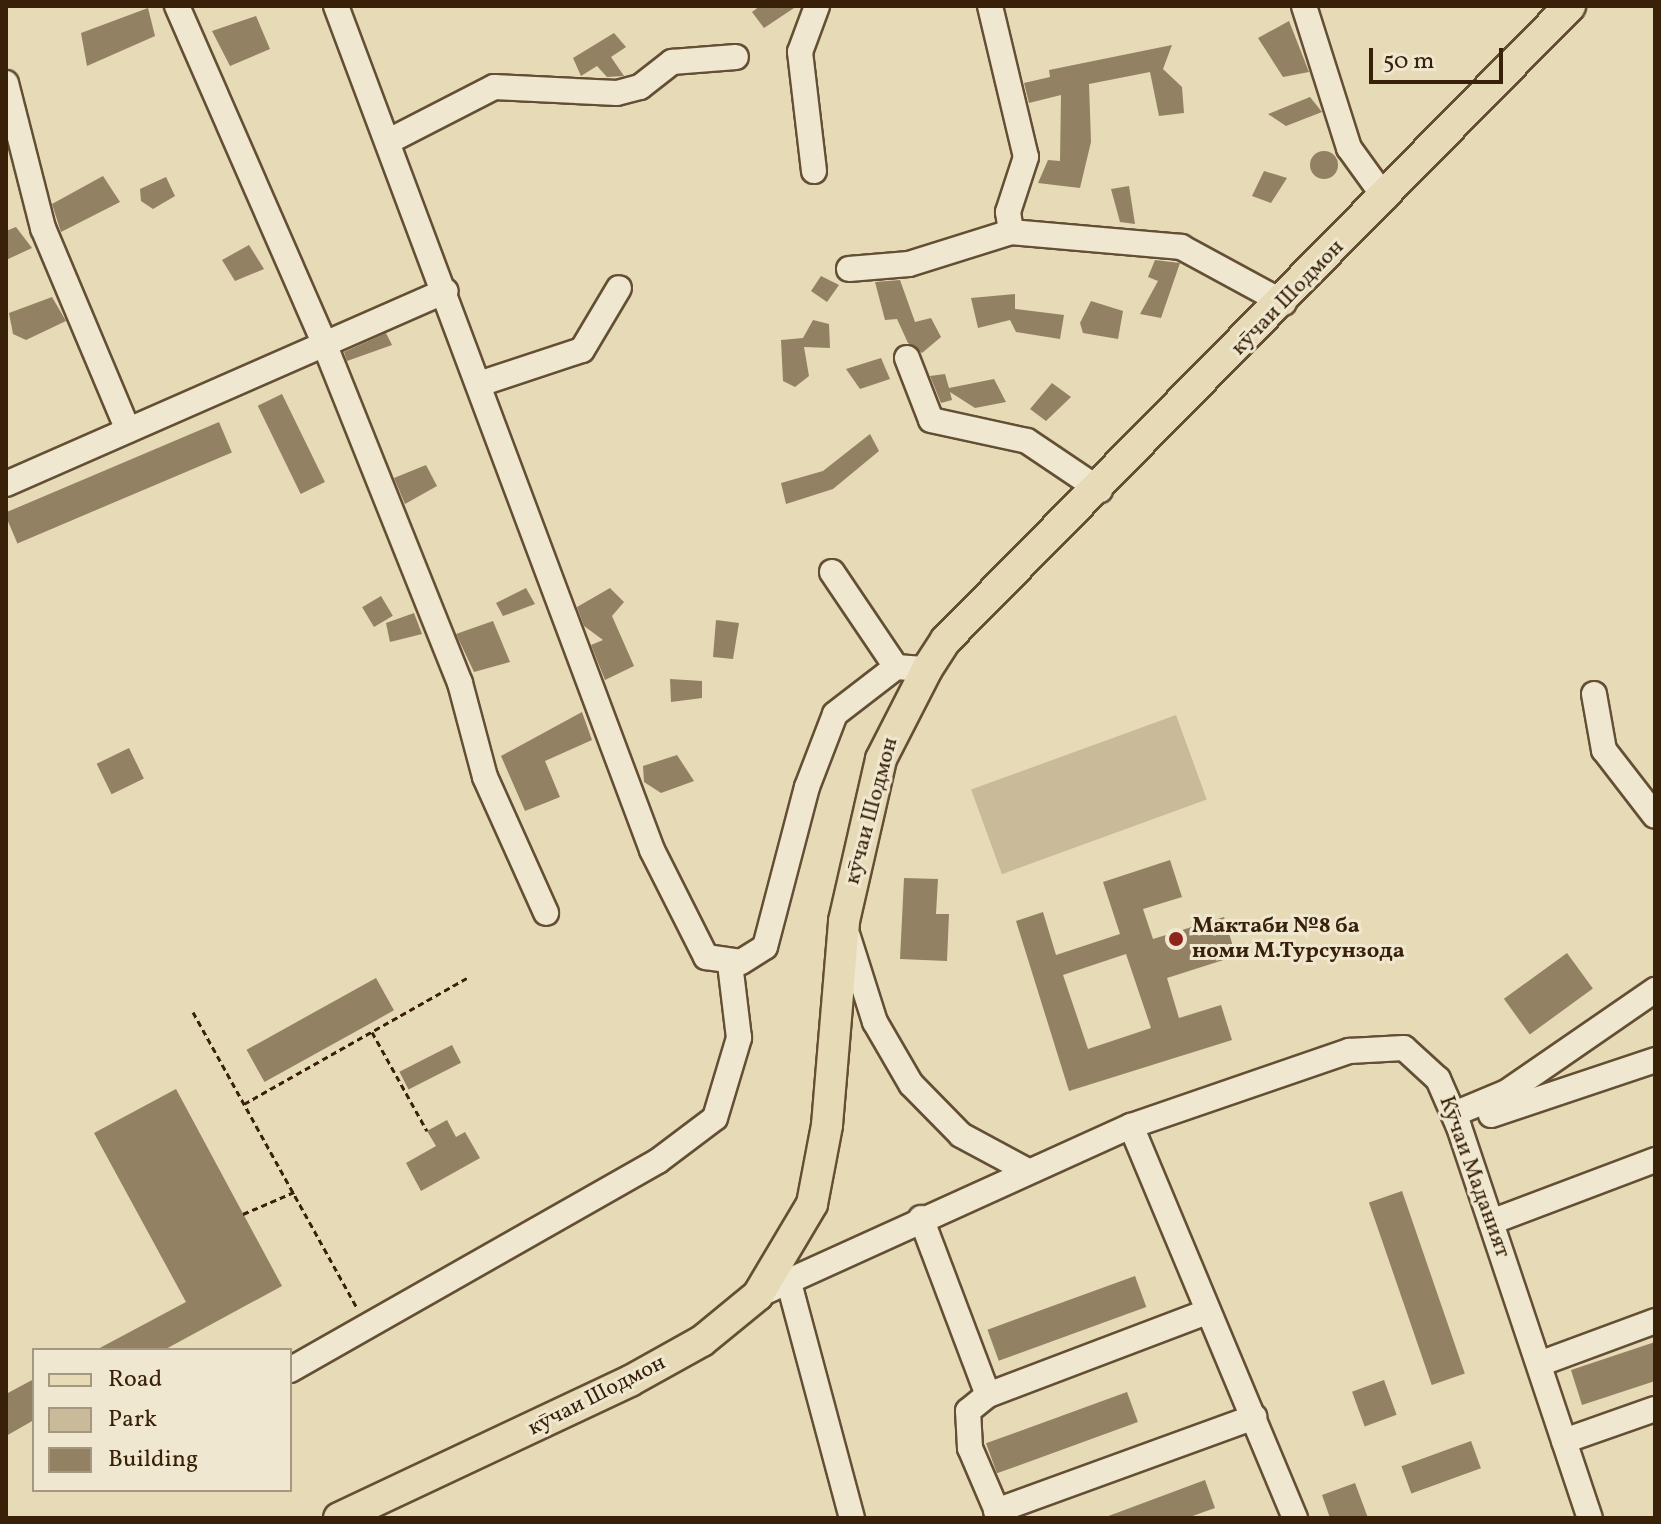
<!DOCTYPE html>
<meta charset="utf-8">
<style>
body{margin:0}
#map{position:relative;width:1661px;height:1524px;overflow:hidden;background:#e6dab7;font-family:Vollkorn,serif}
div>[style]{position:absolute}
.green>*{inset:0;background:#c9bb99;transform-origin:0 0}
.building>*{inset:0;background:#938163;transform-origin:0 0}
.round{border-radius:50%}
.path>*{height:3px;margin-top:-1.5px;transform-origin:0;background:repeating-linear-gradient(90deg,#392109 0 6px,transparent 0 10px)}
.roads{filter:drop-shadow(2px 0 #644f34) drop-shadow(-2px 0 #644f34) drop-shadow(0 2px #644f34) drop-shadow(0 -2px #644f34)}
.minor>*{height:24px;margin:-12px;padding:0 12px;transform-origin:12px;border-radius:12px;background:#efe7d0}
.major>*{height:30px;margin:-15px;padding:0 15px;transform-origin:15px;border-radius:15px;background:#e6dab7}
.dots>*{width:22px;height:22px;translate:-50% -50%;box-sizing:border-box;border:4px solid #efe7d0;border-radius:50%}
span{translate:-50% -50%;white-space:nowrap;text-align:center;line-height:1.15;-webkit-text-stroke:6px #efe7d0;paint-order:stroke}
.street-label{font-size:22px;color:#392109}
.poi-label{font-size:22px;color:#392109;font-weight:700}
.left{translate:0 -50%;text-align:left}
.frame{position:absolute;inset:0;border:8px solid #392109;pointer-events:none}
.legend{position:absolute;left:32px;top:1348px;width:260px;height:144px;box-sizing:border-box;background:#efe7d0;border:2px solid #a69880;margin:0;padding:10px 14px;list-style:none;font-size:24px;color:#392109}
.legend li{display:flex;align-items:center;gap:16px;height:40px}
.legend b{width:40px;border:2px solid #a69880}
.scale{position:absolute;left:1369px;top:48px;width:134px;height:36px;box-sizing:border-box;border:4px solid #392109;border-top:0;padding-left:10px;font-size:24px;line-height:28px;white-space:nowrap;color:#392109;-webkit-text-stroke:6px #efe7d0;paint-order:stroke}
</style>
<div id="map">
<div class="green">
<i style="left:1176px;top:715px;width:90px;height:218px;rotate:70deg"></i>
</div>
<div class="building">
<i style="clip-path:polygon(760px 6px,797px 6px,764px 28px,752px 12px)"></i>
<i style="clip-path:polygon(148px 8px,155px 36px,87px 66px,81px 33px)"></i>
<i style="clip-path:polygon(256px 16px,270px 49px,230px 66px,212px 31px)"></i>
<i style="clip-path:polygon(1289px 21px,1309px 72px,1283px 77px,1258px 38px)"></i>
<i style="clip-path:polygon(614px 33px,626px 47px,611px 57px,624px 76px,607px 77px,597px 66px,581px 76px,573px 58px)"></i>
<i style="clip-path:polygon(1172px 45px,1163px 69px,1182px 87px,1184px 113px,1159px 116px,1150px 72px,1089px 84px,1091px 142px,1080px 188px,1038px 183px,1048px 160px,1060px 161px,1061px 95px,1029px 103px,1024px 83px,1050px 77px,1049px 70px)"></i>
<i style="clip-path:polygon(1310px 97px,1322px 112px,1286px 126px,1268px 114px)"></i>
<i class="round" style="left:1310px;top:151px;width:28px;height:28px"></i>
<i style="clip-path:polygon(1264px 171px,1287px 178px,1271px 203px,1252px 196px)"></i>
<i style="clip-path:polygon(103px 176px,120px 202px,61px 232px,52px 204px)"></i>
<i style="clip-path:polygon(166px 177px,175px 196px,153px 209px,141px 201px,140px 189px)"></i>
<i style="clip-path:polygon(1129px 186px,1135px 224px,1120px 222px,1111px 189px)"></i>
<i style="clip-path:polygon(16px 227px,32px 248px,6px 260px,6px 231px)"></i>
<i style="clip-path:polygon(249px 245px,264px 269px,235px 281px,222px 260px)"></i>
<i style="clip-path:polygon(1155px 260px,1180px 263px,1161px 318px,1140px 314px,1158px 281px,1148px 277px)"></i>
<i style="clip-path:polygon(821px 276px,839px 285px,827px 302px,811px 291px)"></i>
<i style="clip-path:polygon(900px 280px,915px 322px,931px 318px,941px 337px,922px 353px,908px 343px,897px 319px,885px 320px,875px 282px)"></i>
<i style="clip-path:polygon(1015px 294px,1015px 309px,1064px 315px,1060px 339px,1016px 332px,1010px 320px,978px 328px,971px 298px)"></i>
<i style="clip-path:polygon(52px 297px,66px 321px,26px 340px,13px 334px,9px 313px)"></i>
<i style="clip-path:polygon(1091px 301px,1123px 311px,1118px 339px,1083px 333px,1080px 323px)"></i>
<i style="clip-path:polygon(813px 320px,829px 324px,830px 348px,804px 347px,809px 376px,795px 387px,783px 381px,781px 340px,803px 338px)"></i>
<i style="clip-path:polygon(386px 333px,392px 345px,347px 361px,344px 352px)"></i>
<i style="clip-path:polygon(881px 358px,890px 379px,860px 389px,846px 369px)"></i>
<i style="clip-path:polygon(945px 374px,949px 388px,994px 379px,1006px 402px,975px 408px,950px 392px,952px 400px,941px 403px,930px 376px)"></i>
<i style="clip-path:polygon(1052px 383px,1071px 397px,1046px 421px,1030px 409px)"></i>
<i style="left:282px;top:394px;width:98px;height:27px;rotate:64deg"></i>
<i style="left:219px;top:422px;width:33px;height:233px;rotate:67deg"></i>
<i style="clip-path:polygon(870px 434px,879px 451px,833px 489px,786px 504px,781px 483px,823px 471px)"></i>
<i style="clip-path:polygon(426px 465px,437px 486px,405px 504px,394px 478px)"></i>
<i style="clip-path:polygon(526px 588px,535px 604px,503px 616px,496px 603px)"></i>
<i style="clip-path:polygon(610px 588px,624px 602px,612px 616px,634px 666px,605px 680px,591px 645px,603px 640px,584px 626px,577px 607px)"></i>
<i style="left:381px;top:596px;width:23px;height:22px;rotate:59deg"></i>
<i style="clip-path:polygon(414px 613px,422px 634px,390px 642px,386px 623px)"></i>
<i style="clip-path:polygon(716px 620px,739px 623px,733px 659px,713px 657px)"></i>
<i style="clip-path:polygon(493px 621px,510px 662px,474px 672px,456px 634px)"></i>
<i style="clip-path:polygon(670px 679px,702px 681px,702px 698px,671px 702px)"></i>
<i style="clip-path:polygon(582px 712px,592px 740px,545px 761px,560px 797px,525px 811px,501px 756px)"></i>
<i style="left:129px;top:748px;width:34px;height:36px;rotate:64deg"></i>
<i style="clip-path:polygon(677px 755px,694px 781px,661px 793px,644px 782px,643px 766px)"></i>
<i style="clip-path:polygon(evenodd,1170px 860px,1182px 897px,1143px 909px,1153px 939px,1224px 917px,1236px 956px,1167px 978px,1179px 1018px,1221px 1005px,1232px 1040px,1069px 1091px,1016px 921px,1043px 912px,1056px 955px,1120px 934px,1103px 882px,1170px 860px,1126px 954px,1151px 1028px,1088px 1049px,1063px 975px,1126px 954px)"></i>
<i style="clip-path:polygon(904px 878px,938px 879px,936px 914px,949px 914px,947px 961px,900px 959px)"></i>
<i style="left:1567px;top:953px;width:44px;height:78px;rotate:54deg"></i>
<i style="left:376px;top:978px;width:37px;height:148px;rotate:61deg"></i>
<i style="left:452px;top:1045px;width:20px;height:59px;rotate:63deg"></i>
<i style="clip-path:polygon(176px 1089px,282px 1286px,164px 1350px,96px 1350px,186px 1302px,94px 1133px)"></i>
<i style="clip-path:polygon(447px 1120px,456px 1137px,465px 1132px,480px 1158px,421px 1191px,406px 1163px,436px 1146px,427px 1131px)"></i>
<i style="left:1402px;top:1191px;width:193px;height:35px;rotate:71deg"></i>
<i style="left:1135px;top:1276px;width:33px;height:157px;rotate:70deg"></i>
<i style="clip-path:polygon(1655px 1342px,1655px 1381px,1582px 1405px,1571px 1370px)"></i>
<i style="clip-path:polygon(34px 1379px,34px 1420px,6px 1436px,6px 1394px)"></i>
<i style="left:1384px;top:1380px;width:37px;height:34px;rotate:70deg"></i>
<i style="left:1127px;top:1392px;width:32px;height:150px;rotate:70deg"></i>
<i style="left:1471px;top:1441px;width:29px;height:74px;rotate:70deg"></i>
<i style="clip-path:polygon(1205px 1480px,1215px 1508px,1187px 1518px,1103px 1518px)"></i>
<i style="clip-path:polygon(1355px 1483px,1368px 1518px,1330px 1518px,1322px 1495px)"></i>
</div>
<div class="path">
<i style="left:193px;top:1012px;width:338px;rotate:61deg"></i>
<i style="left:372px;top:1032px;width:113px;rotate:60.9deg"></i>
<i style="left:244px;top:1104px;width:256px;rotate:-29.5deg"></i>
<i style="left:243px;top:1214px;width:56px;rotate:-23.3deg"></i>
</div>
<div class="roads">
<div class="minor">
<i style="left:177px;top:6px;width:368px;rotate:66.4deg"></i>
<i style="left:324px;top:343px;width:366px;rotate:68.2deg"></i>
<i style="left:460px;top:683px;width:97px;rotate:75.1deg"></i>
<i style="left:485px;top:777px;width:149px;rotate:65.8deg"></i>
<i style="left:336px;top:6px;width:901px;rotate:69.47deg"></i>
<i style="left:652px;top:850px;width:120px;rotate:63.2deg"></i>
<i style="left:706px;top:957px;width:35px;rotate:8deg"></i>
<i style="left:741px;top:962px;width:28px;rotate:-32deg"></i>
<i style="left:765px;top:947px;width:165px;rotate:-75.3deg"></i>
<i style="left:807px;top:787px;width:78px;rotate:-69deg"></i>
<i style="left:835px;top:714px;width:77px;rotate:-37.6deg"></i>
<i style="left:896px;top:667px;width:31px;rotate:4deg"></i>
<i style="left:990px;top:6px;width:155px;rotate:76.6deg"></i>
<i style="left:1026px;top:157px;width:58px;rotate:108.1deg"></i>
<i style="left:1008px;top:212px;width:20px;rotate:81deg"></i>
<i style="left:1011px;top:232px;width:171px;rotate:5deg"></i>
<i style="left:1181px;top:247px;width:117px;rotate:28.5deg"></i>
<i style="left:1304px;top:6px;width:149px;rotate:72.4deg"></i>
<i style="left:1349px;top:148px;width:62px;rotate:54.2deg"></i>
<i style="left:6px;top:83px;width:150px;rotate:75.7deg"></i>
<i style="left:43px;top:228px;width:219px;rotate:67.2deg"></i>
<i style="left:391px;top:140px;width:116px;rotate:-27.2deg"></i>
<i style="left:494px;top:87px;width:123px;rotate:2.8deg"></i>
<i style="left:617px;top:93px;width:24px;rotate:-15deg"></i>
<i style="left:640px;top:87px;width:41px;rotate:-38deg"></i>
<i style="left:672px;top:62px;width:64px;rotate:-4.5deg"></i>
<i style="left:814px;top:171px;width:120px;rotate:-96.7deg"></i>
<i style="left:800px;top:52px;width:49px;rotate:-69.7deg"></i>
<i style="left:849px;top:269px;width:60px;rotate:-4.8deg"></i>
<i style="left:909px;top:264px;width:107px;rotate:-17.4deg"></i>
<i style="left:907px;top:358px;width:66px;rotate:68.8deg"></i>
<i style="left:931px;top:420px;width:98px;rotate:12.3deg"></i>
<i style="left:1027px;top:441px;width:88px;rotate:33.9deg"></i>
<i style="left:479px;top:384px;width:108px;rotate:-18.3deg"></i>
<i style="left:582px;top:350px;width:72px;rotate:-59.2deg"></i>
<i style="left:6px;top:484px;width:480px;rotate:-23.7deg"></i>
<i style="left:832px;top:572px;width:115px;rotate:56deg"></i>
<i style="left:1594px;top:694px;width:57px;rotate:79.9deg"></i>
<i style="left:1604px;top:750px;width:83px;rotate:52.3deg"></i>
<i style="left:848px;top:937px;width:89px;rotate:72.4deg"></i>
<i style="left:875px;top:1022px;width:72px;rotate:59.9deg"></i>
<i style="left:911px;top:1084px;width:71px;rotate:45.6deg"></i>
<i style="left:961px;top:1135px;width:74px;rotate:28.3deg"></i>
<i style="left:1454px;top:1114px;width:57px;rotate:-22.5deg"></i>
<i style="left:1507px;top:1092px;width:180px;rotate:-34.6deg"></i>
<i style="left:1491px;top:1115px;width:173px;rotate:-18.5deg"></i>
<i style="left:1131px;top:1126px;width:425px;rotate:67.3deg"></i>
<i style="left:921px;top:1218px;width:189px;rotate:69.3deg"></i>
<i style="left:1491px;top:1222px;width:175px;rotate:-20.7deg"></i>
<i style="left:789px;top:1283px;width:243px;rotate:75deg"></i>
<i style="left:758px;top:1295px;width:409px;rotate:-24.4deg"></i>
<i style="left:1131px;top:1126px;width:231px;rotate:-19deg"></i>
<i style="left:1349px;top:1051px;width:55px;rotate:-3.1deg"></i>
<i style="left:1404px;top:1048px;width:46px;rotate:42.4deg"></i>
<i style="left:1438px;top:1079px;width:52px;rotate:66.4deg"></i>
<i style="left:1459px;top:1127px;width:412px;rotate:71.5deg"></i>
<i style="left:1539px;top:1364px;width:124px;rotate:-20.3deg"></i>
<i style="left:290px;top:1370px;width:423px;rotate:-29.6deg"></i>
<i style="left:658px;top:1161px;width:71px;rotate:-37deg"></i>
<i style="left:715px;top:1118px;width:84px;rotate:-73.3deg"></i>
<i style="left:739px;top:1038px;width:75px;rotate:-96.9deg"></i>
<i style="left:1564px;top:1441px;width:96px;rotate:-19.4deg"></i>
<i style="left:996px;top:1511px;width:275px;rotate:-20deg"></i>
<i style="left:1000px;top:1518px;width:76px;rotate:-113.2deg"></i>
<i style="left:970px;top:1448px;width:37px;rotate:-93deg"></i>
<i style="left:968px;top:1411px;width:26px;rotate:-39deg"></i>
<i style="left:988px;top:1395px;width:231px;rotate:-20.8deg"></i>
</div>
<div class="major">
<i style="left:339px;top:1518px;width:322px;rotate:-25.2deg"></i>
<i style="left:630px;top:1381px;width:82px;rotate:-29.1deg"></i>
<i style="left:702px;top:1341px;width:72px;rotate:-39.4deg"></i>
<i style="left:758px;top:1295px;width:106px;rotate:-59.3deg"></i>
<i style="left:812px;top:1204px;width:80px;rotate:-79.2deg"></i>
<i style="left:827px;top:1125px;width:205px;rotate:-85.2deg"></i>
<i style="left:844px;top:921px;width:166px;rotate:-77.1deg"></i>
<i style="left:881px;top:759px;width:101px;rotate:-62.9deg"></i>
<i style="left:927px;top:669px;width:35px;rotate:-57deg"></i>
<i style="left:946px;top:640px;width:890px;rotate:-45.46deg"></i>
</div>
</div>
<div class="dots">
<i style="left:1176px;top:939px;background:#8f2418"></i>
</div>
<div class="street-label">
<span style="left:1288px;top:298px;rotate:-46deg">кӯчаи Шодмон</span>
<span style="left:872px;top:811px;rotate:-75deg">кӯчаи Шодмон</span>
<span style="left:1474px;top:1177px;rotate:70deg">Кӯчаи Маданият</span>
<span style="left:597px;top:1396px;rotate:-27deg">кӯчаи Шодмон</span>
</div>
<div class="poi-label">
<span class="left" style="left:1192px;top:939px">Мактаби №8 ба<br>номи М.Турсунзода</span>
</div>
<div class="frame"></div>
<ul class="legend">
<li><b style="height:10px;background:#e6dab7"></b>Road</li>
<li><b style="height:22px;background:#c9bb99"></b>Park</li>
<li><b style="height:22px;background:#938163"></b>Building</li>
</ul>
<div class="scale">50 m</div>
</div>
